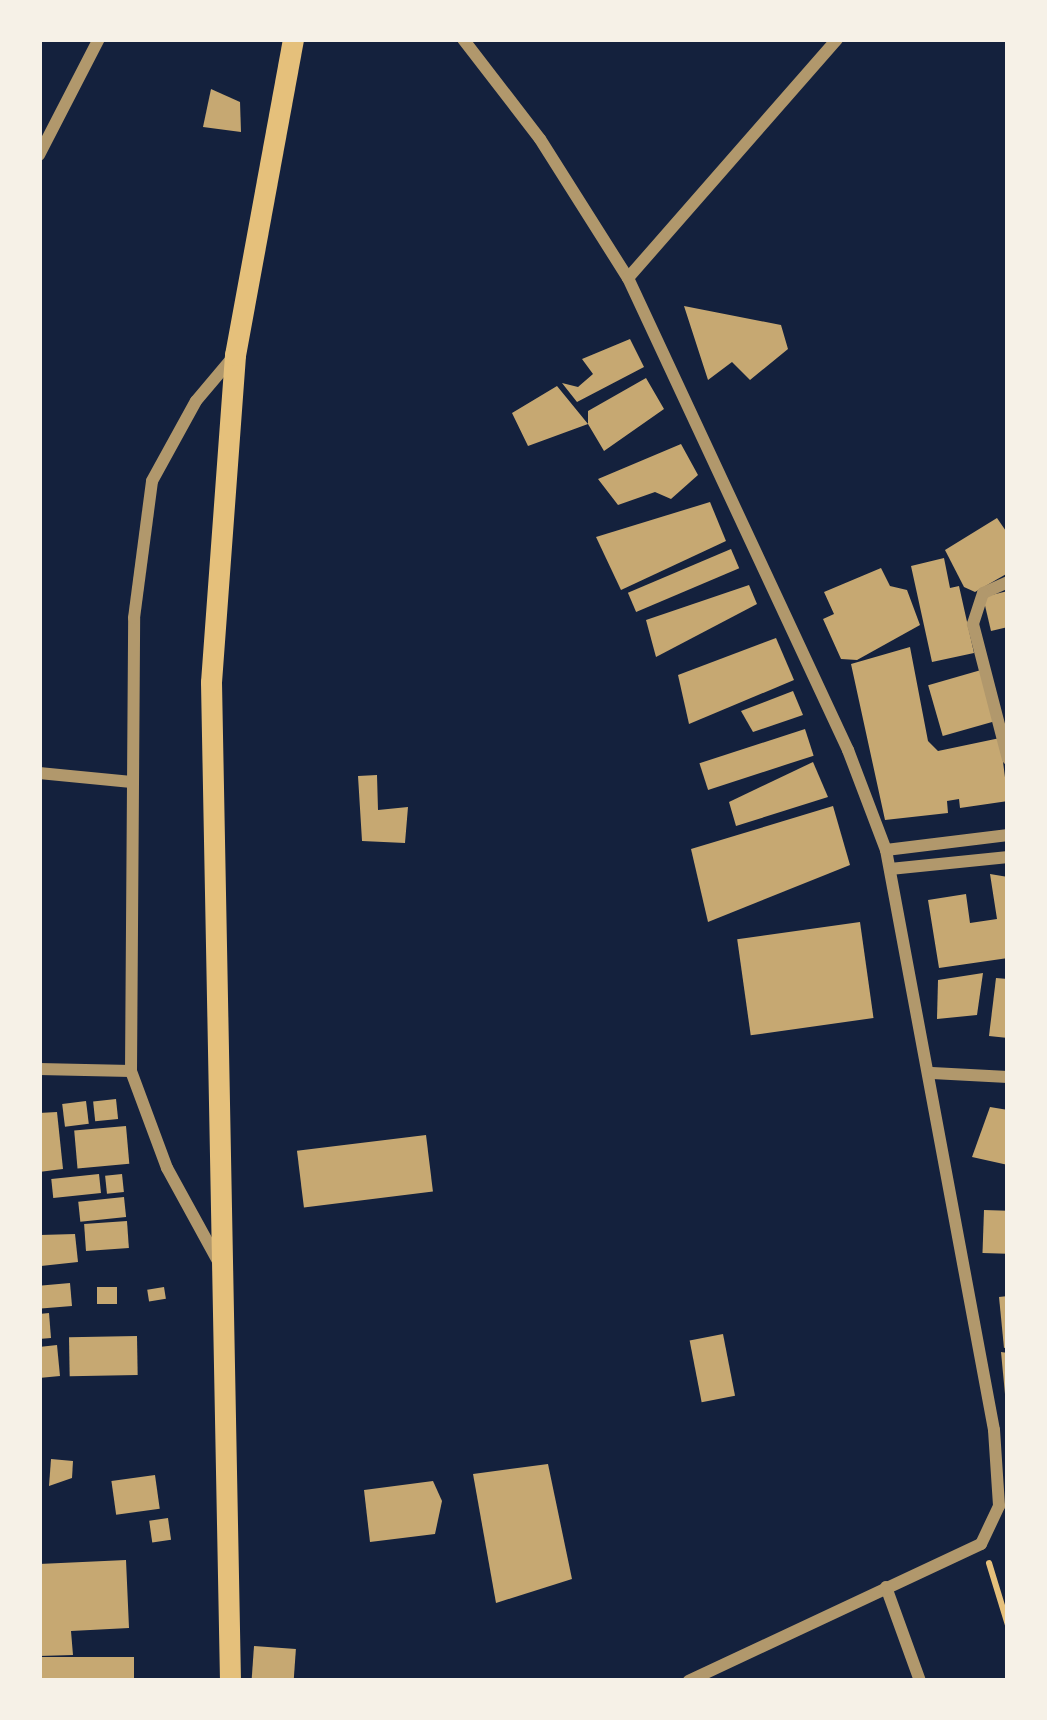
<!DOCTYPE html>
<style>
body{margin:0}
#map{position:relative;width:1047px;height:1720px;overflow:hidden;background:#14213d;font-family:"Public Sans",sans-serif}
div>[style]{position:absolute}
.building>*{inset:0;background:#c6a872;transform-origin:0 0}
.path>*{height:6px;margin:-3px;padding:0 3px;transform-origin:3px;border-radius:3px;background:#e5c07b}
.minor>*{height:12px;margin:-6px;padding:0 6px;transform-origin:6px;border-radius:6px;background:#b1986c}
.primary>*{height:21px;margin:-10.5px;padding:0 10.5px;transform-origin:10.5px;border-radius:10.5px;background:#e5c07b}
span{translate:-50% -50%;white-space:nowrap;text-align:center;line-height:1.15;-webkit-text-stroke:9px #f6f1e7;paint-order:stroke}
.frame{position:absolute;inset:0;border:42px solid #f6f1e7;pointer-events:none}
</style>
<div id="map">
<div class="building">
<i style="clip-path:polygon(211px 89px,240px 102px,241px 132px,203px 127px)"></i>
<i style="clip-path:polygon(684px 306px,781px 325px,788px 349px,750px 380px,732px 362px,708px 380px)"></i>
<i style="clip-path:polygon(630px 339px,644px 367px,577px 402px,562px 383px,578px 387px,593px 374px,582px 359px)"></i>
<i style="clip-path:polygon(646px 378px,664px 409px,604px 451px,588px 424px,528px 446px,512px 413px,557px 386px,588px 424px,588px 411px)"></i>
<i style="clip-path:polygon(681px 444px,698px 475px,671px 499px,655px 492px,618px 505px,598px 479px)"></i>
<i style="clip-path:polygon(710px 502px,726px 541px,621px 590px,596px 537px)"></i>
<i style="clip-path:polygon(997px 518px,1008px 534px,1008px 573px,975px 592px,964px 587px,945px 550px)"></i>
<i style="left:731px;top:549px;width:21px;height:112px;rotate:67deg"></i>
<i style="clip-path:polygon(944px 558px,950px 588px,959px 586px,974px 653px,932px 662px,911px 566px)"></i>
<i style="clip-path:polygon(881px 568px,890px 586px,907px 590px,920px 625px,857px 660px,841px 659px,823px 619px,834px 614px,824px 592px)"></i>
<i style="clip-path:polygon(749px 585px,757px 604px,656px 657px,646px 620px)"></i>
<i style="clip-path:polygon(1008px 591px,1008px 627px,991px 631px,983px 597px)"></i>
<i style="clip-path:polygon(776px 638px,794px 680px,689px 724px,678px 675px)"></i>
<i style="clip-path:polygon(910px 647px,928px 741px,938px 751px,1000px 738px,1008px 801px,960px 808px,959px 799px,947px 801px,948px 813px,885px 820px,851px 664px)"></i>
<i style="left:981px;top:670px;width:53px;height:55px;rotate:74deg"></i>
<i style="clip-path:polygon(793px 691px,803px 715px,753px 732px,741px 711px)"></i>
<i style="left:805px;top:729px;width:28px;height:111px;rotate:72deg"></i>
<i style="clip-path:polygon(813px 762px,828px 797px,736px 826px,729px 802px)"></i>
<i style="clip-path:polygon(377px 775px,378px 810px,408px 807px,405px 843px,362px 841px,358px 776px)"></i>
<i style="clip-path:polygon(833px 806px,850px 865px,708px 922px,691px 849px)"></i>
<i style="clip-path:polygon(990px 874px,1008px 877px,1008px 958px,939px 968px,928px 900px,966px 894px,970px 923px,997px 919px)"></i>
<i style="left:860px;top:922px;width:97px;height:124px;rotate:82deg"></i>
<i style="clip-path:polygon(983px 973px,977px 1015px,937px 1019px,938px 980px)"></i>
<i style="clip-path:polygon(996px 978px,1008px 979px,1008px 1038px,989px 1036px)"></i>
<i style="left:116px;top:1099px;width:20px;height:23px;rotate:84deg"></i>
<i style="left:86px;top:1101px;width:23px;height:24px;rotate:83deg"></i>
<i style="clip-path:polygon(990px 1107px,1008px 1110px,1008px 1165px,972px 1157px)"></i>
<i style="clip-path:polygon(57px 1112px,63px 1169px,39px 1172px,39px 1113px)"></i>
<i style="left:126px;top:1126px;width:38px;height:52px;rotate:85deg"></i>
<i style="left:426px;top:1135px;width:57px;height:130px;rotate:83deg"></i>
<i style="left:99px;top:1174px;width:19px;height:48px;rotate:84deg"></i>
<i style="left:122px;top:1174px;width:18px;height:17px;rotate:84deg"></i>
<i style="left:124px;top:1197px;width:20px;height:46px;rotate:84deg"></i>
<i style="left:984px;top:1210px;width:24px;height:43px;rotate:2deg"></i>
<i style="left:127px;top:1221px;width:27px;height:43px;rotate:86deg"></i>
<i style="clip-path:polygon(75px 1234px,78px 1262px,41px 1266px,40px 1235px)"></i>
<i style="left:70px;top:1283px;width:23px;height:31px;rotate:85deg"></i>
<i style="left:97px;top:1287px;width:20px;height:17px"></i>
<i style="left:164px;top:1287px;width:12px;height:17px;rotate:81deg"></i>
<i style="clip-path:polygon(1008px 1296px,1008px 1347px,1004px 1348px,999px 1297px)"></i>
<i style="clip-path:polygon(49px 1313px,51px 1338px,39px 1339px,39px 1314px)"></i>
<i style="left:723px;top:1334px;width:63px;height:34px;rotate:79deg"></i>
<i style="left:137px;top:1336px;width:39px;height:68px;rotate:89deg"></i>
<i style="clip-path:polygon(57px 1345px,60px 1376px,39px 1378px,39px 1347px)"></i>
<i style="clip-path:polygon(1001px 1352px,1008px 1353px,1008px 1394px,1005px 1394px)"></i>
<i style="clip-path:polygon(51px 1459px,73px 1461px,72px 1478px,49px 1486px)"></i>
<i style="clip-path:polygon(548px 1464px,572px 1579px,496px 1603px,473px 1474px)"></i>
<i style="left:155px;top:1475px;width:34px;height:44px;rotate:82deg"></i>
<i style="clip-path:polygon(433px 1481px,442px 1501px,435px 1534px,370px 1542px,364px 1490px)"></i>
<i style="left:168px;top:1518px;width:22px;height:19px;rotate:82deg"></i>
<i style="clip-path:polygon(126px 1560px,129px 1628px,71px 1631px,73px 1655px,39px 1656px,39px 1564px)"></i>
<i style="left:254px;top:1646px;width:42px;height:35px;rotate:4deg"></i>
<i style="left:134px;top:1657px;width:24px;height:95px;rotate:90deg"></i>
</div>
<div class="path">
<i style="left:989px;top:1563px;width:65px;rotate:73deg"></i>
</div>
<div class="minor">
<i style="left:463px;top:39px;width:126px;rotate:52.4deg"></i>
<i style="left:540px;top:139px;width:165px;rotate:57.7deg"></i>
<i style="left:628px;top:278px;width:521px;rotate:65.01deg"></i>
<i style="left:848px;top:750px;width:107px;rotate:69.2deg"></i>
<i style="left:886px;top:850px;width:590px;rotate:79.45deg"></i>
<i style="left:994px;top:1430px;width:76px;rotate:86.2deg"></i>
<i style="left:999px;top:1506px;width:42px;rotate:115.3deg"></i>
<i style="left:981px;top:1544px;width:323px;rotate:154.9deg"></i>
<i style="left:39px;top:155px;width:131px;rotate:-62.7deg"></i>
<i style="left:628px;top:278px;width:317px;rotate:-48.8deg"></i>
<i style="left:1008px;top:582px;width:27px;rotate:156deg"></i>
<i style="left:983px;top:593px;width:33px;rotate:108deg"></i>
<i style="left:973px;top:624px;width:139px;rotate:75.5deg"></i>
<i style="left:39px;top:773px;width:93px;rotate:5.5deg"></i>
<i style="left:886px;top:850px;width:123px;rotate:-7deg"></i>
<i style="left:890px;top:869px;width:119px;rotate:-5.8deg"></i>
<i style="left:39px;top:1069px;width:92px;rotate:1.2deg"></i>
<i style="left:932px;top:1073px;width:76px;rotate:3deg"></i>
<i style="left:218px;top:1261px;width:106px;rotate:-118.7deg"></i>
<i style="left:167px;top:1168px;width:103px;rotate:-110.4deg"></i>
<i style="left:131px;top:1071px;width:453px;rotate:-89.6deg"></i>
<i style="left:134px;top:618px;width:138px;rotate:-82.5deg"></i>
<i style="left:152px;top:481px;width:91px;rotate:-61.2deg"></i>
<i style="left:196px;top:401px;width:59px;rotate:-49.8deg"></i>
<i style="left:886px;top:1587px;width:100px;rotate:70.1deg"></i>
</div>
<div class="primary">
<i style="left:230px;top:1681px;width:999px;rotate:-91.09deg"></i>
<i style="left:211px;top:682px;width:328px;rotate:-85.8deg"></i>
<i style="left:235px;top:355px;width:321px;rotate:-79.6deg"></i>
</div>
<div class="frame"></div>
</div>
